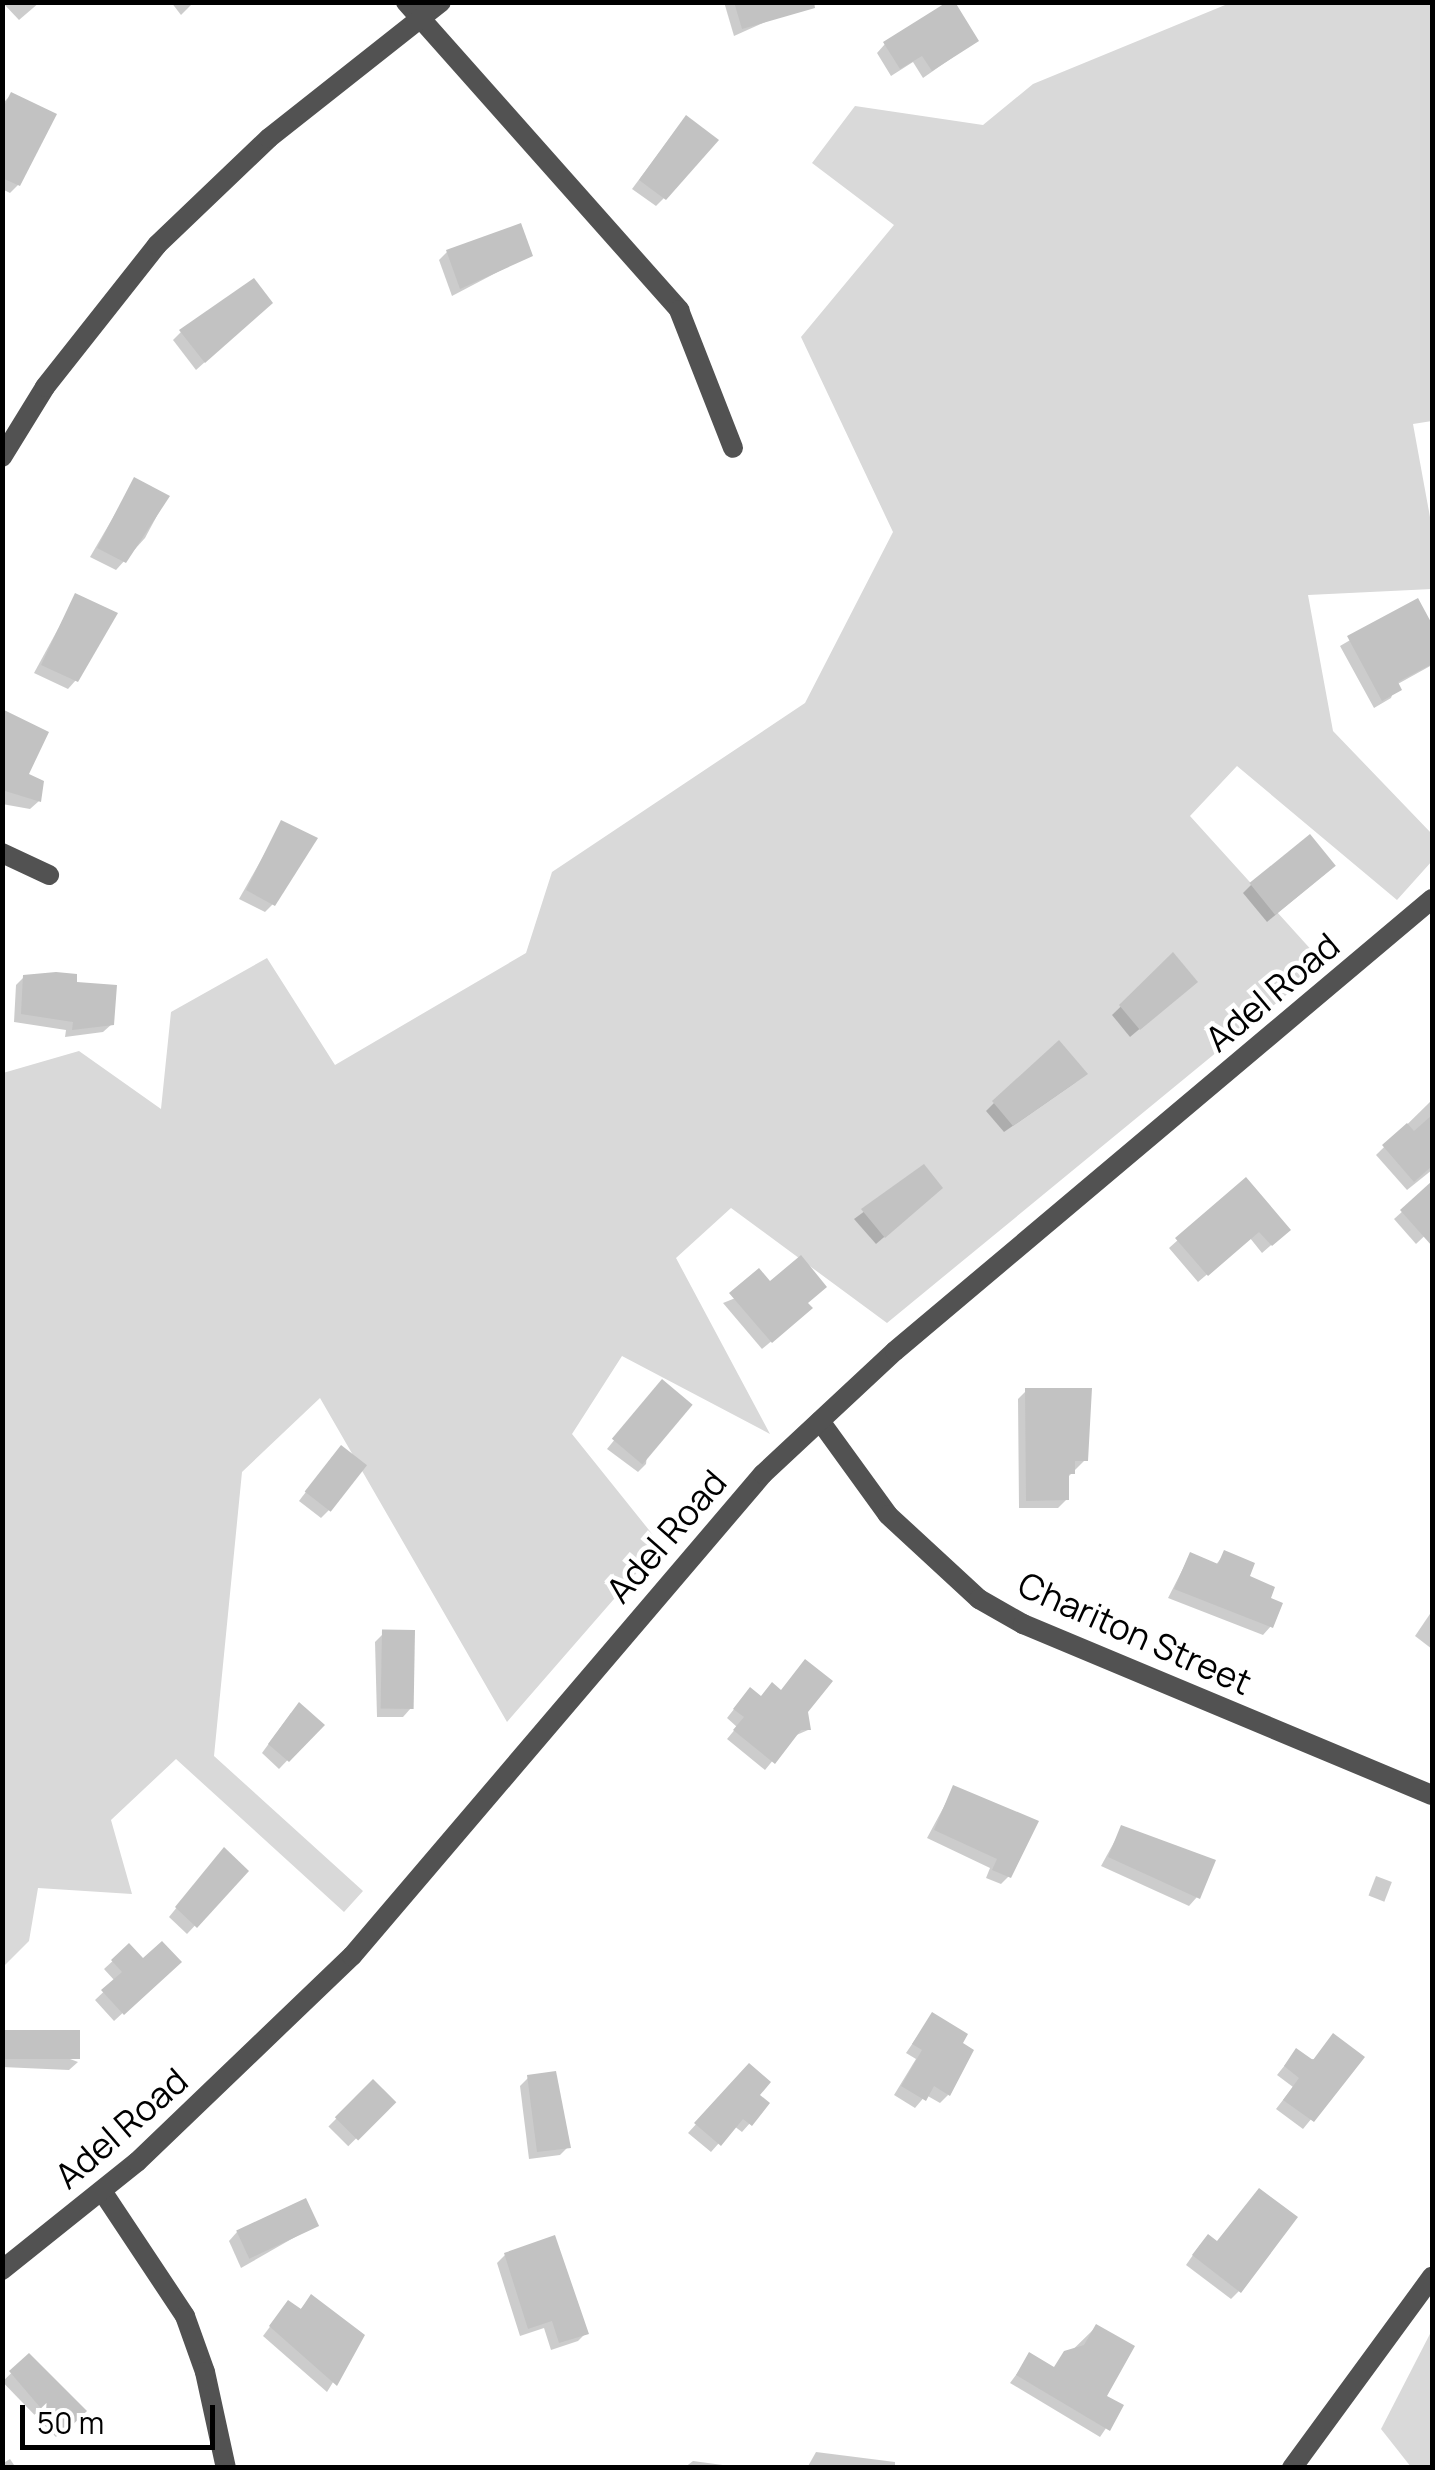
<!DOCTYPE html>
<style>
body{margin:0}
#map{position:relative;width:1435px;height:2470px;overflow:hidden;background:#fff;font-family:Manrope,sans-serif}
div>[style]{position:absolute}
.green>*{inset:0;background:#d9d9d9}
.shadow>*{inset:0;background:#0003;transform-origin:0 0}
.building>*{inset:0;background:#c2c2c2;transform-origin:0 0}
.street>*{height:20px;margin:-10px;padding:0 10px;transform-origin:10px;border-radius:10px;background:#525252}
span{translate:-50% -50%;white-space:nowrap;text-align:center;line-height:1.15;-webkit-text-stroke:9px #fff;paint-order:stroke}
.street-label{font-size:35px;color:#000}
.frame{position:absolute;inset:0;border:5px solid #000;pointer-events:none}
.scale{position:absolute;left:20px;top:2405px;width:195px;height:45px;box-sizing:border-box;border:5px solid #000;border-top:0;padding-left:12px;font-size:30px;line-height:35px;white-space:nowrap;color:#000;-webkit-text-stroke:8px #fff;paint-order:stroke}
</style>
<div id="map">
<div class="green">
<i style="clip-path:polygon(1230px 3px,1432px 3px,1432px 421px,1413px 424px,1432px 528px,1432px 589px,1308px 595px,1333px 731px,1432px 834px,1432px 861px,1397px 900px,1237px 766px,1190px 816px,1324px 964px,887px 1323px,731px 1208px,676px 1258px,770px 1434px,622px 1356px,572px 1434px,661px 1545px,507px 1722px,320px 1398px,242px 1472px,214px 1756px,363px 1891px,344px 1912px,176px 1759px,111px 1820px,132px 1894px,38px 1888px,29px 1941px,3px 1967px,3px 1073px,79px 1051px,161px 1109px,171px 1012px,267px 958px,335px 1065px,526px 953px,552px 872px,805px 703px,893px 532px,801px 337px,894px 225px,812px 163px,855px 106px,983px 125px,1033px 84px)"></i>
<i style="clip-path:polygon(1432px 2330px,1432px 2467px,1411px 2467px,1381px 2429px)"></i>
</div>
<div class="shadow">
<i style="clip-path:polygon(2px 2px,40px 2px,19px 20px)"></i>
<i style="clip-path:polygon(171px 2px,194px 2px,181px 15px)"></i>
<i style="clip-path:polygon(724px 2px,810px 2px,734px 36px)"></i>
<i style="clip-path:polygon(976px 41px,923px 78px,913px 62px,891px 76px,877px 53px,885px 44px)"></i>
<i style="clip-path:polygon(11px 95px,18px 185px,10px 193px,2px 189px,2px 104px)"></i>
<i style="clip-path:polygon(678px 127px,664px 198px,656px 206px,632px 189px)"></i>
<i style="clip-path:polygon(447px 252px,530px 255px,452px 296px,439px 260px)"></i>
<i style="clip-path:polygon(262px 311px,196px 370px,173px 340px,181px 332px)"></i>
<i style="clip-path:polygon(135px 480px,167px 497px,145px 538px,116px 570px,90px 557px)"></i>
<i style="clip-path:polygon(76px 596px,76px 680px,68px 689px,34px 673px)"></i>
<i style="clip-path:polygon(1417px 601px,1432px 630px,1432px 665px,1396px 685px,1391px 698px,1374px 708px,1340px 646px)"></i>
<i style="clip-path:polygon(2px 714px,39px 801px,30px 809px,2px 804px)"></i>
<i style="clip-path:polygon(282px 823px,273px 904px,265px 912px,239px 899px)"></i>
<i style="clip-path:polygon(1325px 874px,1267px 922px,1243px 893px,1251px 885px)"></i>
<i style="clip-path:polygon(1173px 956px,1186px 990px,1130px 1037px,1112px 1015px)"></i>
<i style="clip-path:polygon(24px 977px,75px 985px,112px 1024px,103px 1032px,65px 1037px,66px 1030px,14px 1022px,16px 985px)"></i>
<i style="clip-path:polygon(1076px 1082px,1004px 1132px,986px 1111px,994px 1103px)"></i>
<i style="clip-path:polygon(1432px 1100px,1432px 1170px,1407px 1190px,1376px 1155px)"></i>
<i style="clip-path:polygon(923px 1168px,932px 1196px,876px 1244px,854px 1219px)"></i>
<i style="clip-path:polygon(1245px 1180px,1279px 1238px,1262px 1253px,1250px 1238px,1198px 1282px,1169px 1248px)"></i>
<i style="clip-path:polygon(1424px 1192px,1432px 1202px,1432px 1229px,1416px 1244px,1394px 1219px)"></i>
<i style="clip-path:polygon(770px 1284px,806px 1303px,802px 1316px,762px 1349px,723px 1303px)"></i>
<i style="clip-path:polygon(654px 1391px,646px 1464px,638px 1472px,607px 1449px)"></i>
<i style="clip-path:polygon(1026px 1391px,1085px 1460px,1066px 1479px,1067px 1499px,1058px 1508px,1019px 1508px,1018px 1399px)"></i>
<i style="clip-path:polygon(333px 1456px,329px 1510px,321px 1518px,299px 1501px)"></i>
<i style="clip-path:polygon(1225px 1553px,1247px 1578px,1271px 1626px,1263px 1635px,1168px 1598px,1190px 1555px,1215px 1566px)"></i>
<i style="clip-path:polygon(1432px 1611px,1432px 1649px,1415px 1636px)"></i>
<i style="clip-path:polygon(383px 1634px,411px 1708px,403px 1717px,377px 1717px,375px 1642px)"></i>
<i style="clip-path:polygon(760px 1698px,808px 1730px,792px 1737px,765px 1770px,727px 1739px,737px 1727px,727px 1718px,742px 1699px)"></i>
<i style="clip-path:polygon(291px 1713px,321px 1725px,279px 1769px,262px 1753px)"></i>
<i style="clip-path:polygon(954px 1788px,1009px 1876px,1001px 1884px,986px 1878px,990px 1868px,927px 1838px)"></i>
<i style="clip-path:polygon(1122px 1828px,1197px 1897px,1189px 1906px,1101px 1866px)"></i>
<i style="clip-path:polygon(216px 1859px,246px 1871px,187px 1934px,169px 1917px)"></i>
<i style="left:1376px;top:1876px;width:17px;height:21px;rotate:21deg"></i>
<i style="clip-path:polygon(129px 1946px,143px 1962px,178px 1962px,114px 2021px,95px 2000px,115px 1981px,104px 1969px)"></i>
<i style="clip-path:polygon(932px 2015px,948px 2095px,940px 2103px,926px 2095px,915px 2108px,894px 2095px,916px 2059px,906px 2053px)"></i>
<i style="clip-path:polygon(2px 2033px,78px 2062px,69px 2070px,2px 2067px)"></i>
<i style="clip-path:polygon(1362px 2057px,1303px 2129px,1276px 2109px,1293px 2087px,1277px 2075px,1289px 2060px)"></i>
<i style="clip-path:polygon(741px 2075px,767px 2104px,742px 2132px,734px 2126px,711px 2152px,688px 2133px)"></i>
<i style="clip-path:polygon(529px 2077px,568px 2147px,560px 2155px,529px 2159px,520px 2086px)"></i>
<i style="left:373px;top:2082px;width:28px;height:63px;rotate:45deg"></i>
<i style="clip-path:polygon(316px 2225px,241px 2268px,229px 2241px,237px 2232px)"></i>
<i style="clip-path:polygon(1200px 2245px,1239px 2291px,1231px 2299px,1186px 2265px)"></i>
<i style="clip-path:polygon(505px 2255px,586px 2333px,578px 2341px,551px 2350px,544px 2328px,520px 2336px,497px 2263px)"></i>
<i style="clip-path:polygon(311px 2297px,362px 2335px,327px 2392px,263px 2336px,281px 2312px,299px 2311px)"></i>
<i style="clip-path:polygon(1096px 2327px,1104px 2397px,1121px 2406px,1100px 2437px,1010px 2383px,1030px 2356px,1053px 2369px)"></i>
<i style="left:29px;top:2356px;width:77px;height:37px;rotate:46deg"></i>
<i style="clip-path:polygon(816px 2452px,895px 2462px,895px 2468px,807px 2468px)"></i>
<i style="clip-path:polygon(10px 2459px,16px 2468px,2px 2468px,2px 2464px)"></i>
<i style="clip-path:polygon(693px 2461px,745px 2468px,684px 2468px)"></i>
</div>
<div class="building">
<i style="clip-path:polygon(734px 2px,814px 2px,815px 8px,742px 29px)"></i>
<i style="clip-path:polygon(947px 2px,955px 2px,979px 41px,932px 71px,922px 56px,900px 69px,883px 42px)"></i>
<i style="clip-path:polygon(11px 92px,57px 114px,20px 186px,2px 178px,2px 110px)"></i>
<i style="clip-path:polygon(686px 115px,719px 140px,666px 200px,639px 180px)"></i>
<i style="clip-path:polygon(521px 223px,533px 256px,460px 289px,446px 250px)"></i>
<i style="clip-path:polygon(254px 278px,273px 303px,205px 363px,179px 330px)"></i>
<i style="clip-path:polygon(134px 477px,170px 496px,126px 563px,97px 548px)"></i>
<i style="clip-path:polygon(75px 593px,118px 613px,78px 682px,41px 665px)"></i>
<i style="clip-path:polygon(1418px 598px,1432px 624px,1432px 664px,1398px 682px,1402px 690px,1382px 701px,1347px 636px)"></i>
<i style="clip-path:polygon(2px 709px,49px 732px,29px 774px,44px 781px,41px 802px,2px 790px)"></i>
<i style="clip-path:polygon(281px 820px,318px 838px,275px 906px,246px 890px)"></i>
<i style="left:1310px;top:834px;width:41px;height:78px;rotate:51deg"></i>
<i style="clip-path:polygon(1173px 952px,1198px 982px,1140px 1030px,1119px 1005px)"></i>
<i style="clip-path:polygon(56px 972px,77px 974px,77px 982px,117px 985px,114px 1025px,72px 1030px,73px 1022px,21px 1014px,23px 975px)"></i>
<i style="clip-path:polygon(1059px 1040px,1088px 1074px,1013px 1126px,992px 1101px)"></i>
<i style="clip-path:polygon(1432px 1115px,1432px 1166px,1414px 1182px,1382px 1145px,1407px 1123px,1414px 1131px)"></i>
<i style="clip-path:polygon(924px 1164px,943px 1188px,885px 1238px,861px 1209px)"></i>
<i style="clip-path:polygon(1246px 1177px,1291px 1230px,1272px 1246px,1259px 1232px,1208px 1276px,1175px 1238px)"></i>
<i style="clip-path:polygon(1432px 1181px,1432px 1246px,1400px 1210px)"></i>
<i style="clip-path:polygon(801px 1255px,827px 1287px,808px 1303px,813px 1308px,772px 1343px,729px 1293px,759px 1268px,770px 1281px)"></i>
<i style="left:662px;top:1379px;width:40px;height:78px;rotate:40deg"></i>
<i style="clip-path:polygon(1025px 1388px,1092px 1388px,1088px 1461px,1075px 1461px,1075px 1474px,1069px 1474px,1069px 1500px,1026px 1501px)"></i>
<i style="left:341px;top:1445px;width:33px;height:59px;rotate:38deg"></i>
<i style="clip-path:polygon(1224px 1550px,1255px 1563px,1250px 1576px,1275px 1587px,1271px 1598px,1283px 1603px,1273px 1628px,1174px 1589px,1190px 1552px,1218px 1564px)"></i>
<i style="left:415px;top:1630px;width:79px;height:33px;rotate:91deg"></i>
<i style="clip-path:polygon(805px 1659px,833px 1681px,808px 1712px,811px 1730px,801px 1730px,775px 1764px,733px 1730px,744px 1717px,733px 1709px,750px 1687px,761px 1696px,772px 1682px,781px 1690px)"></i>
<i style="clip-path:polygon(299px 1702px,325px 1725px,289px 1762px,268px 1744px)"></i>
<i style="clip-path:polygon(953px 1785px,1039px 1821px,1011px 1878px,992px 1870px,997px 1859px,934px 1830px)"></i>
<i style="clip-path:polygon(1121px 1825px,1216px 1860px,1200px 1899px,1108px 1857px)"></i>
<i style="clip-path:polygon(224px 1847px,249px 1871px,197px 1928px,175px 1907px)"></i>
<i style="clip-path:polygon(162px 1941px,182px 1962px,124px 2015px,101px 1990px,122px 1972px,111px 1960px,129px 1943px,143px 1958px)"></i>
<i style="clip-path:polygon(932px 2012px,968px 2034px,963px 2043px,974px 2050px,950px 2096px,934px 2086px,926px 2101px,901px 2086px,922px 2050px,912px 2044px)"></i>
<i style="left:2px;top:2030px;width:78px;height:29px"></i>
<i style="clip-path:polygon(1333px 2033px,1365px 2057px,1314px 2122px,1283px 2100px,1299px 2078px,1284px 2066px,1296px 2048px,1313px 2060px)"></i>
<i style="clip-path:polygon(749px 2063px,771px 2082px,760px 2095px,770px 2103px,752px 2126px,743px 2119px,721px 2146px,694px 2123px)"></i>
<i style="clip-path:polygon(556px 2071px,571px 2148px,537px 2152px,527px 2075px)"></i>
<i style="left:373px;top:2079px;width:33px;height:54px;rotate:45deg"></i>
<i style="clip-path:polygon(1259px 2188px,1298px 2217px,1241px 2293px,1192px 2255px,1208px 2234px,1217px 2241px)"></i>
<i style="left:306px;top:2198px;width:31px;height:77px;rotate:65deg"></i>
<i style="clip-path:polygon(555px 2235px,589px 2334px,559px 2343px,552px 2321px,528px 2329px,504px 2253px)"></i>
<i style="clip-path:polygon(311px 2294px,365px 2335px,337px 2386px,269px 2326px,288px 2300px,301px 2309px)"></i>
<i style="clip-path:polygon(1096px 2324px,1135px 2346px,1107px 2396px,1124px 2405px,1110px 2431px,1016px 2375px,1029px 2352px,1054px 2367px,1064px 2351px,1084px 2345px)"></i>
<i style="clip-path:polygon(29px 2353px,87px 2411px,63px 2434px,9px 2371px)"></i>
</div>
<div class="street">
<i style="left:406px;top:2px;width:412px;rotate:48.4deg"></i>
<i style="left:679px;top:310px;width:148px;rotate:68.6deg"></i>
<i style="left:2px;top:457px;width:82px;rotate:-58.4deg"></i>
<i style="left:45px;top:387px;width:181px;rotate:-51.7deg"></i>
<i style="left:157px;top:245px;width:155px;rotate:-43.7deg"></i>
<i style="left:269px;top:138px;width:219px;rotate:-38.3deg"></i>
<i style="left:2px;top:853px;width:52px;rotate:25.1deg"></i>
<i style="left:820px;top:1421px;width:116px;rotate:54.1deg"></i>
<i style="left:888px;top:1515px;width:124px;rotate:42.7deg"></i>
<i style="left:979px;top:1599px;width:51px;rotate:29.6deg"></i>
<i style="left:1023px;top:1624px;width:443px;rotate:22.7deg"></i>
<i style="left:102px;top:2191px;width:150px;rotate:56.4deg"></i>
<i style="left:185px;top:2316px;width:59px;rotate:70.3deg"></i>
<i style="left:205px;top:2372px;width:98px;rotate:77.7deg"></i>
<i style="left:2px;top:2270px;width:173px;rotate:-38.7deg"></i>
<i style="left:137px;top:2162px;width:298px;rotate:-43.8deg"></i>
<i style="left:352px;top:1956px;width:633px;rotate:-49.55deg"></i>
<i style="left:763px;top:1474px;width:180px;rotate:-43deg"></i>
<i style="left:895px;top:1351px;width:702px;rotate:-40.09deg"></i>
<i style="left:1292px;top:2468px;width:237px;rotate:-53.8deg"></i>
</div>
<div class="street-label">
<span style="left:1272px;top:992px;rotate:-40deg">Adel Road</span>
<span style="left:666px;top:1536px;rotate:-49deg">Adel Road</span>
<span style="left:1135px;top:1633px;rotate:24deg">Chariton Street</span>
<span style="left:121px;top:2128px;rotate:-41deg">Adel Road</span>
</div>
<div class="frame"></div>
<div class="scale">50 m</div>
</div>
